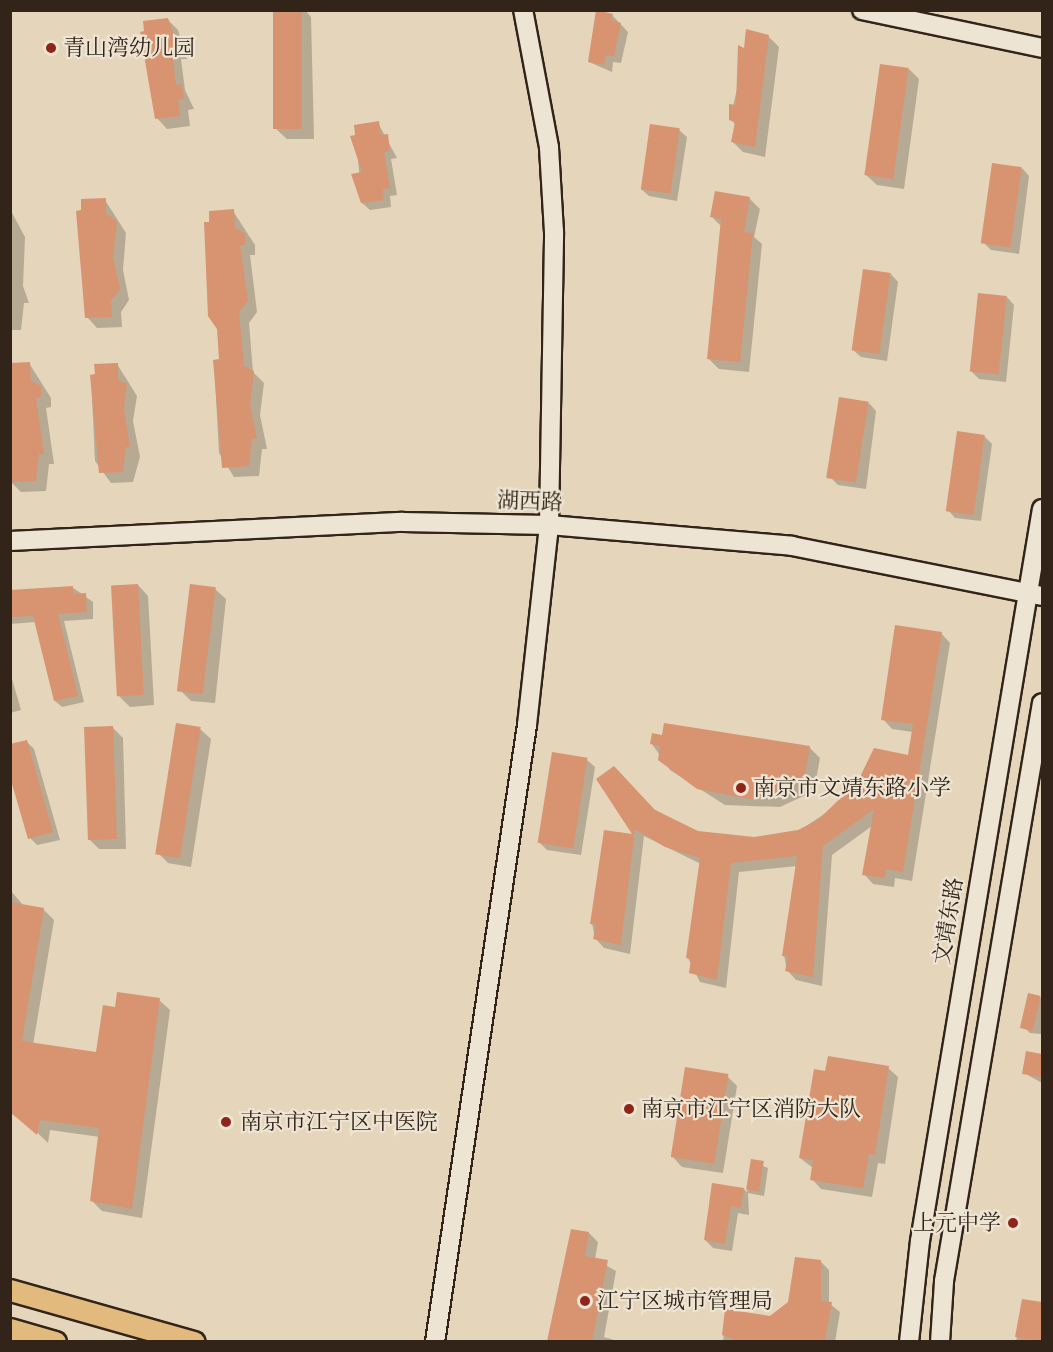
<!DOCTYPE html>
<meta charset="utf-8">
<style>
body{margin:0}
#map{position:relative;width:1053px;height:1352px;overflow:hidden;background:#e4d5bb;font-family:"EB Garamond","Noto Serif SC",serif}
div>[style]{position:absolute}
.shadow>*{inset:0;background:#0003}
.building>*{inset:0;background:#d89371;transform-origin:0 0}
.roads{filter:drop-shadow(2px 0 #322419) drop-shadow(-2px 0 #322419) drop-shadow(0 2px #322419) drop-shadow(0 -2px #322419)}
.secondary>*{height:18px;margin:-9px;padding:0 9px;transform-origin:9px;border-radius:9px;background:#ede4d3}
.primary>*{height:21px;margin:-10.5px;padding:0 10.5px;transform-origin:10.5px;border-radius:10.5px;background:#e2ba7e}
.dots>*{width:16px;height:16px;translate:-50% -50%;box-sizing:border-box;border:3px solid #ede4d3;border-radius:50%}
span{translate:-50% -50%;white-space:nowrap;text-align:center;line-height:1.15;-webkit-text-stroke:4.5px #ede4d3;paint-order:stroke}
.poi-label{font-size:22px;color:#322419}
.left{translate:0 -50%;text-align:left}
.right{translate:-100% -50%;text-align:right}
.street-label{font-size:22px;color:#322419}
.frame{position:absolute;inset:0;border:12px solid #322419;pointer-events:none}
</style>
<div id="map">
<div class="shadow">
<i style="clip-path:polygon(274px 10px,305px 10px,311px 17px,314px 139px,287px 139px,276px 129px)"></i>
<i style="clip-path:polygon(612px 15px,628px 32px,621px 63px,613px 62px,612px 72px,589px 62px)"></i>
<i style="clip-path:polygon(168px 20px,178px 30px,187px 59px,181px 59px,185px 90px,194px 109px,188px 110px,190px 126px,167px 129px,157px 118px)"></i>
<i style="clip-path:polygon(769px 37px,779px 47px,765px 157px,743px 152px,732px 141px,736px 125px,730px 119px,746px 50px)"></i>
<i style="clip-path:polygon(909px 69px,919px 79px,904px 189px,877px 185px,866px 175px)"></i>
<i style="clip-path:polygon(378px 123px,397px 158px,391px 159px,397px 195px,390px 196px,391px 207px,370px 210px,362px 203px,355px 127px)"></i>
<i style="clip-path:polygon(679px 130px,687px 137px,677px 201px,649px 196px,641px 189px)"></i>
<i style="clip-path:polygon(1022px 168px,1029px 176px,1019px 254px,991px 250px,983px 242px)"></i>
<i style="clip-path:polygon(750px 199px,760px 209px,754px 237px,762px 244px,749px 372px,719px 369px,709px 359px,722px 227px,712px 217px)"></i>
<i style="clip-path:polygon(105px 200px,126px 233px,123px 270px,129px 300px,121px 312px,122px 327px,97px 328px,87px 317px)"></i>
<i style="clip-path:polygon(10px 209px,25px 237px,23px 286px,29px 303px,24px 303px,21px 330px,10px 330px)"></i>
<i style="clip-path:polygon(233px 211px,255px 245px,255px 255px,250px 255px,257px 312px,249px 323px,253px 372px,264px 383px,260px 415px,267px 449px,262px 449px,259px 476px,234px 477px,219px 453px,214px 361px,220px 361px)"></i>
<i style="clip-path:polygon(891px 274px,898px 282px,887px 361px,861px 357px,853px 350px)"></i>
<i style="clip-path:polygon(1007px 297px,1014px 305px,1006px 382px,979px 379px,971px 371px)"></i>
<i style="clip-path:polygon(29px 363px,51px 398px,51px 407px,46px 408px,54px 464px,49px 464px,46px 491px,21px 492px,11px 482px)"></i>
<i style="clip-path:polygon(117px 364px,137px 396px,133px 421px,140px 457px,133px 482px,111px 483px,95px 461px,91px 376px)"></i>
<i style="clip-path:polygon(869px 403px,876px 411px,866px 489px,838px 485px,830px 477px)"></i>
<i style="clip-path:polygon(984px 436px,992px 444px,981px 521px,955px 518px,948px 510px)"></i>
<i style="clip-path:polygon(138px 585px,148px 596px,154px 705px,130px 707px,119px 696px)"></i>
<i style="clip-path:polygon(72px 587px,93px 602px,93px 619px,64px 621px,84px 702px,62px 707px,55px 701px,36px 622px,10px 624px,10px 591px)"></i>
<i style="clip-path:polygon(215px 589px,226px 599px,215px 703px,191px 701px,180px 690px)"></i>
<i style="clip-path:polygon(941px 633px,950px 643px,912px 881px,895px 878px,894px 887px,873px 884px,864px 874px,872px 826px,832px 855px,822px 986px,796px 980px,787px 970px,784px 955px,797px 866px,739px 872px,726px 988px,700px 982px,688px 958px,701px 864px,644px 836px,630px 954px,604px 948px,595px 938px,592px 923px,605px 832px,635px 836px,598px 779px,698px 833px,754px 839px,799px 831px,910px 756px,913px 732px,892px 729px,883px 719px)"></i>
<i style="clip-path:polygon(10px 672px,21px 710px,10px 713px)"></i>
<i style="clip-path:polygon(113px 728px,123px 738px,126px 849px,99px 849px,89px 839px)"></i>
<i style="clip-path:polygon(200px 729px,211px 739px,191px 867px,168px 863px,158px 853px)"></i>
<i style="clip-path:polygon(26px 741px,34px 749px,60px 840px,37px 845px,30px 838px)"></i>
<i style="clip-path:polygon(652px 744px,810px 748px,820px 758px,814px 791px,780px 807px,725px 805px,670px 770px)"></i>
<i style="clip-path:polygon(587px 760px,595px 767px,581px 855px,547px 850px,540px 843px)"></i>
<i style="clip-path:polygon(10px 890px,24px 906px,43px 909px,54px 920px,33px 1045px,98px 1054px,117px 1008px,159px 1000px,170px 1010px,142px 1218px,102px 1211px,92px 1201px,100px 1137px,50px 1130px,48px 1143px,10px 1106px)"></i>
<i style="clip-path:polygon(1041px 997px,1041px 1034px,1030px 1033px,1025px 1028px)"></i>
<i style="clip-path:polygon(1027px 1053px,1042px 1055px,1042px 1083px,1024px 1073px)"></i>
<i style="clip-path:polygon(888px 1068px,898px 1077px,885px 1164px,878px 1163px,872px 1197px,821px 1189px,812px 1179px,813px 1168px,800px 1158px,826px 1073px)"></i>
<i style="clip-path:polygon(727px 1076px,737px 1086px,723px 1173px,682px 1167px,672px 1156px)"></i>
<i style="clip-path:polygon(752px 1161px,768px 1168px,764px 1196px,748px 1193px,749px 1215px,738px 1213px,732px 1251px,713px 1248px,705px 1240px,744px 1189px,747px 1192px)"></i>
<i style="clip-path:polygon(572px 1230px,589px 1233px,598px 1242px,595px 1259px,616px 1271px,604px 1337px,621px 1342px,551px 1342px)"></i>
<i style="clip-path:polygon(821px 1262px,829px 1270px,829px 1303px,840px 1312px,835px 1342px,723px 1342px,726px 1311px,770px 1318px,789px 1303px)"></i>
<i style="clip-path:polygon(1023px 1300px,1042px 1304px,1042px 1342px,1016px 1342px)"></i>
</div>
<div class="building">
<i style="left:273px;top:10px;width:29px;height:119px"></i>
<i style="clip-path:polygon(596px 10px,613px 14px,611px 20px,621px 23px,614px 56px,606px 55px,604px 65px,588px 62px)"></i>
<i style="clip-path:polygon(168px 18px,178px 48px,172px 49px,176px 85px,182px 84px,184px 99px,178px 100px,180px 116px,155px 119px,140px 32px,144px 31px,143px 21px)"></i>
<i style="clip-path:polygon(746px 29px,769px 35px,755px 147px,731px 142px,735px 122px,729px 120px,729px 104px,736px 105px,738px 45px,744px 48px)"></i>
<i style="left:880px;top:64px;width:29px;height:112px;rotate:8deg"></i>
<i style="clip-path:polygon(379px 121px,381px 135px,388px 134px,390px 151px,384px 152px,390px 188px,383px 189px,384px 200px,361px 203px,351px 174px,362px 172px,350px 136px,355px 135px,354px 125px)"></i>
<i style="left:650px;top:124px;width:30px;height:66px;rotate:8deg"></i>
<i style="left:992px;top:163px;width:30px;height:81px;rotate:8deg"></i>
<i style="clip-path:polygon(715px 191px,750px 197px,744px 232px,753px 233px,740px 362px,707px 359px,721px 219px,710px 217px)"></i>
<i style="clip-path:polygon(106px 198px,106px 213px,117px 222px,113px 258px,120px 289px,111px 301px,112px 317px,85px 318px,76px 211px,81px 210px,81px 199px)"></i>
<i style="clip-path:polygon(234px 209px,235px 228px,245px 233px,245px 245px,240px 245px,248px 301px,239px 312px,244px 366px,254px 371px,250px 404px,257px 439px,252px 439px,249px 466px,222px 468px,213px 360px,219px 359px,217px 329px,208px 316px,204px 222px,209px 222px,209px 211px)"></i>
<i style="left:863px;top:269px;width:28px;height:82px;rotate:8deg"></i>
<i style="left:978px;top:293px;width:29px;height:79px;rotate:6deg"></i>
<i style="clip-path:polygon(30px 362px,31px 381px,41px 386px,41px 397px,36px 398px,44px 454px,39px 454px,36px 481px,10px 482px,10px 363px)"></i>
<i style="clip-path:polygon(118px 363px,118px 380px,127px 384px,124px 409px,130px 447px,126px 447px,123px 472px,99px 473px,90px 375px,95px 374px,94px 364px)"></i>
<i style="left:839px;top:397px;width:30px;height:82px;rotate:9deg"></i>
<i style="left:957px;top:431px;width:28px;height:81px;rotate:8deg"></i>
<i style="left:138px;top:584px;width:111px;height:27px;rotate:87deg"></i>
<i style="left:190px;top:584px;width:26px;height:108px;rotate:7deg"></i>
<i style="clip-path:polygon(73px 586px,73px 594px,86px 593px,87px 612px,58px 614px,78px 696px,54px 701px,33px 616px,10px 617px,10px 590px)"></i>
<i style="clip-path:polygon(895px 625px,942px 632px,903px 872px,886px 869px,885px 878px,862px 875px,874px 809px,823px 846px,813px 977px,785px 971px,788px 957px,782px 956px,797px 856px,731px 863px,717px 980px,689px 973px,691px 959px,686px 958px,700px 858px,665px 847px,635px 829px,621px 945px,593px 939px,596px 925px,590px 924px,604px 830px,632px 834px,596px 779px,614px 766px,655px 810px,698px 831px,754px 837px,798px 830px,819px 819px,858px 781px,874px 748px,908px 755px,913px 724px,881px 720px)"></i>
<i style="left:176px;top:723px;width:25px;height:133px;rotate:9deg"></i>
<i style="clip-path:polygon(664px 723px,810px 746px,804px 781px,769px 797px,749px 799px,697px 789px,658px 760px,660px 746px,650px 744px,652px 733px,662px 735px)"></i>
<i style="left:113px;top:726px;width:113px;height:29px;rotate:88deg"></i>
<i style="clip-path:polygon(27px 740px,53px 832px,28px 839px,10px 777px,10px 744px)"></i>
<i style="left:552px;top:752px;width:36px;height:92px;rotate:9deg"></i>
<i style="clip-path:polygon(10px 902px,44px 908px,22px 1041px,96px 1052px,103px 1005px,115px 1007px,117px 992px,160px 998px,132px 1209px,90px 1201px,99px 1128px,40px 1120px,37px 1135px,10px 1112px)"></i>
<i style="left:1028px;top:993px;width:13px;height:36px;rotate:13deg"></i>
<i style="clip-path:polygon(1026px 1051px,1042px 1054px,1042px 1077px,1022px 1074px)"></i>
<i style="clip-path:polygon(828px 1056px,889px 1066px,875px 1155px,869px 1154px,863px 1188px,810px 1180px,813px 1160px,799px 1158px,814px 1069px,825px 1071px)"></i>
<i style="left:685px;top:1067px;width:44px;height:91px;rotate:9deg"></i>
<i style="left:751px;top:1159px;width:13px;height:31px;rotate:9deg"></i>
<i style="clip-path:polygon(712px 1183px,744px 1188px,741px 1208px,731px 1206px,725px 1244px,704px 1240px)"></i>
<i style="clip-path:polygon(571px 1229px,589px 1232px,585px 1256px,608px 1260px,592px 1341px,547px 1341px)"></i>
<i style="clip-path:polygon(795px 1257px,821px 1260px,821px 1301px,832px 1302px,825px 1341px,739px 1341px,722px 1335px,725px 1309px,770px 1316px,788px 1302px)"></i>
<i style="clip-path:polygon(1022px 1299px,1042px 1302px,1042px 1341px,1015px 1337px)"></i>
</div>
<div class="roads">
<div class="secondary">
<i style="left:862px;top:10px;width:184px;rotate:11.9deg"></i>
<i style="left:10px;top:541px;width:393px;rotate:-2.8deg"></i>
<i style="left:403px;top:522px;width:146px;rotate:1.2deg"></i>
<i style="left:549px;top:525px;width:244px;rotate:4.9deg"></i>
<i style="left:792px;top:546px;width:255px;rotate:11.3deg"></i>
<i style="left:435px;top:1342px;width:624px;rotate:-81.52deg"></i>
<i style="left:527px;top:725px;width:201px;rotate:-83.7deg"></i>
<i style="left:549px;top:525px;width:293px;rotate:-89deg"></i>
<i style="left:554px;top:232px;width:85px;rotate:-93.4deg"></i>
<i style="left:549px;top:147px;width:139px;rotate:-100.7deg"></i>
<i style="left:909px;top:1342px;width:102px;rotate:-83.8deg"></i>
<i style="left:920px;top:1241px;width:742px;rotate:-80.54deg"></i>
<i style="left:940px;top:1342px;width:61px;rotate:-86.2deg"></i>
<i style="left:944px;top:1281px;width:586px;rotate:-80.38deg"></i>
</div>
<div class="primary">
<i style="left:10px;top:1290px;width:191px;rotate:15.8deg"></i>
<i style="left:10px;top:1329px;width:47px;rotate:16.1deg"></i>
</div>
</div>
<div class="dots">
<i style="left:51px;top:48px;background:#8f2418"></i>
<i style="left:741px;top:788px;background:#8f2418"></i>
<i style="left:629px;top:1109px;background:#8f2418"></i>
<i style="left:226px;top:1122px;background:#8f2418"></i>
<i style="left:1013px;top:1223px;background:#8f2418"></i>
<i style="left:585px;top:1301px;background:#8f2418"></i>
</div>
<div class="poi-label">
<span class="left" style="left:63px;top:48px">青山湾幼儿园</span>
<span class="left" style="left:753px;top:788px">南京市文靖东路小学</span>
<span class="left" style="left:641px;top:1109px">南京市江宁区消防大队</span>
<span class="left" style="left:240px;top:1122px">南京市江宁区中医院</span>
<span class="right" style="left:1001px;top:1223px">上元中学</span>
<span class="left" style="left:597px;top:1301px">江宁区城市管理局</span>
</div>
<div class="street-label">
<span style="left:530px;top:501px;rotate:2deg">湖西路</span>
<span style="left:948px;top:921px;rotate:-81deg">文靖东路</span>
</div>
<div class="frame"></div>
</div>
